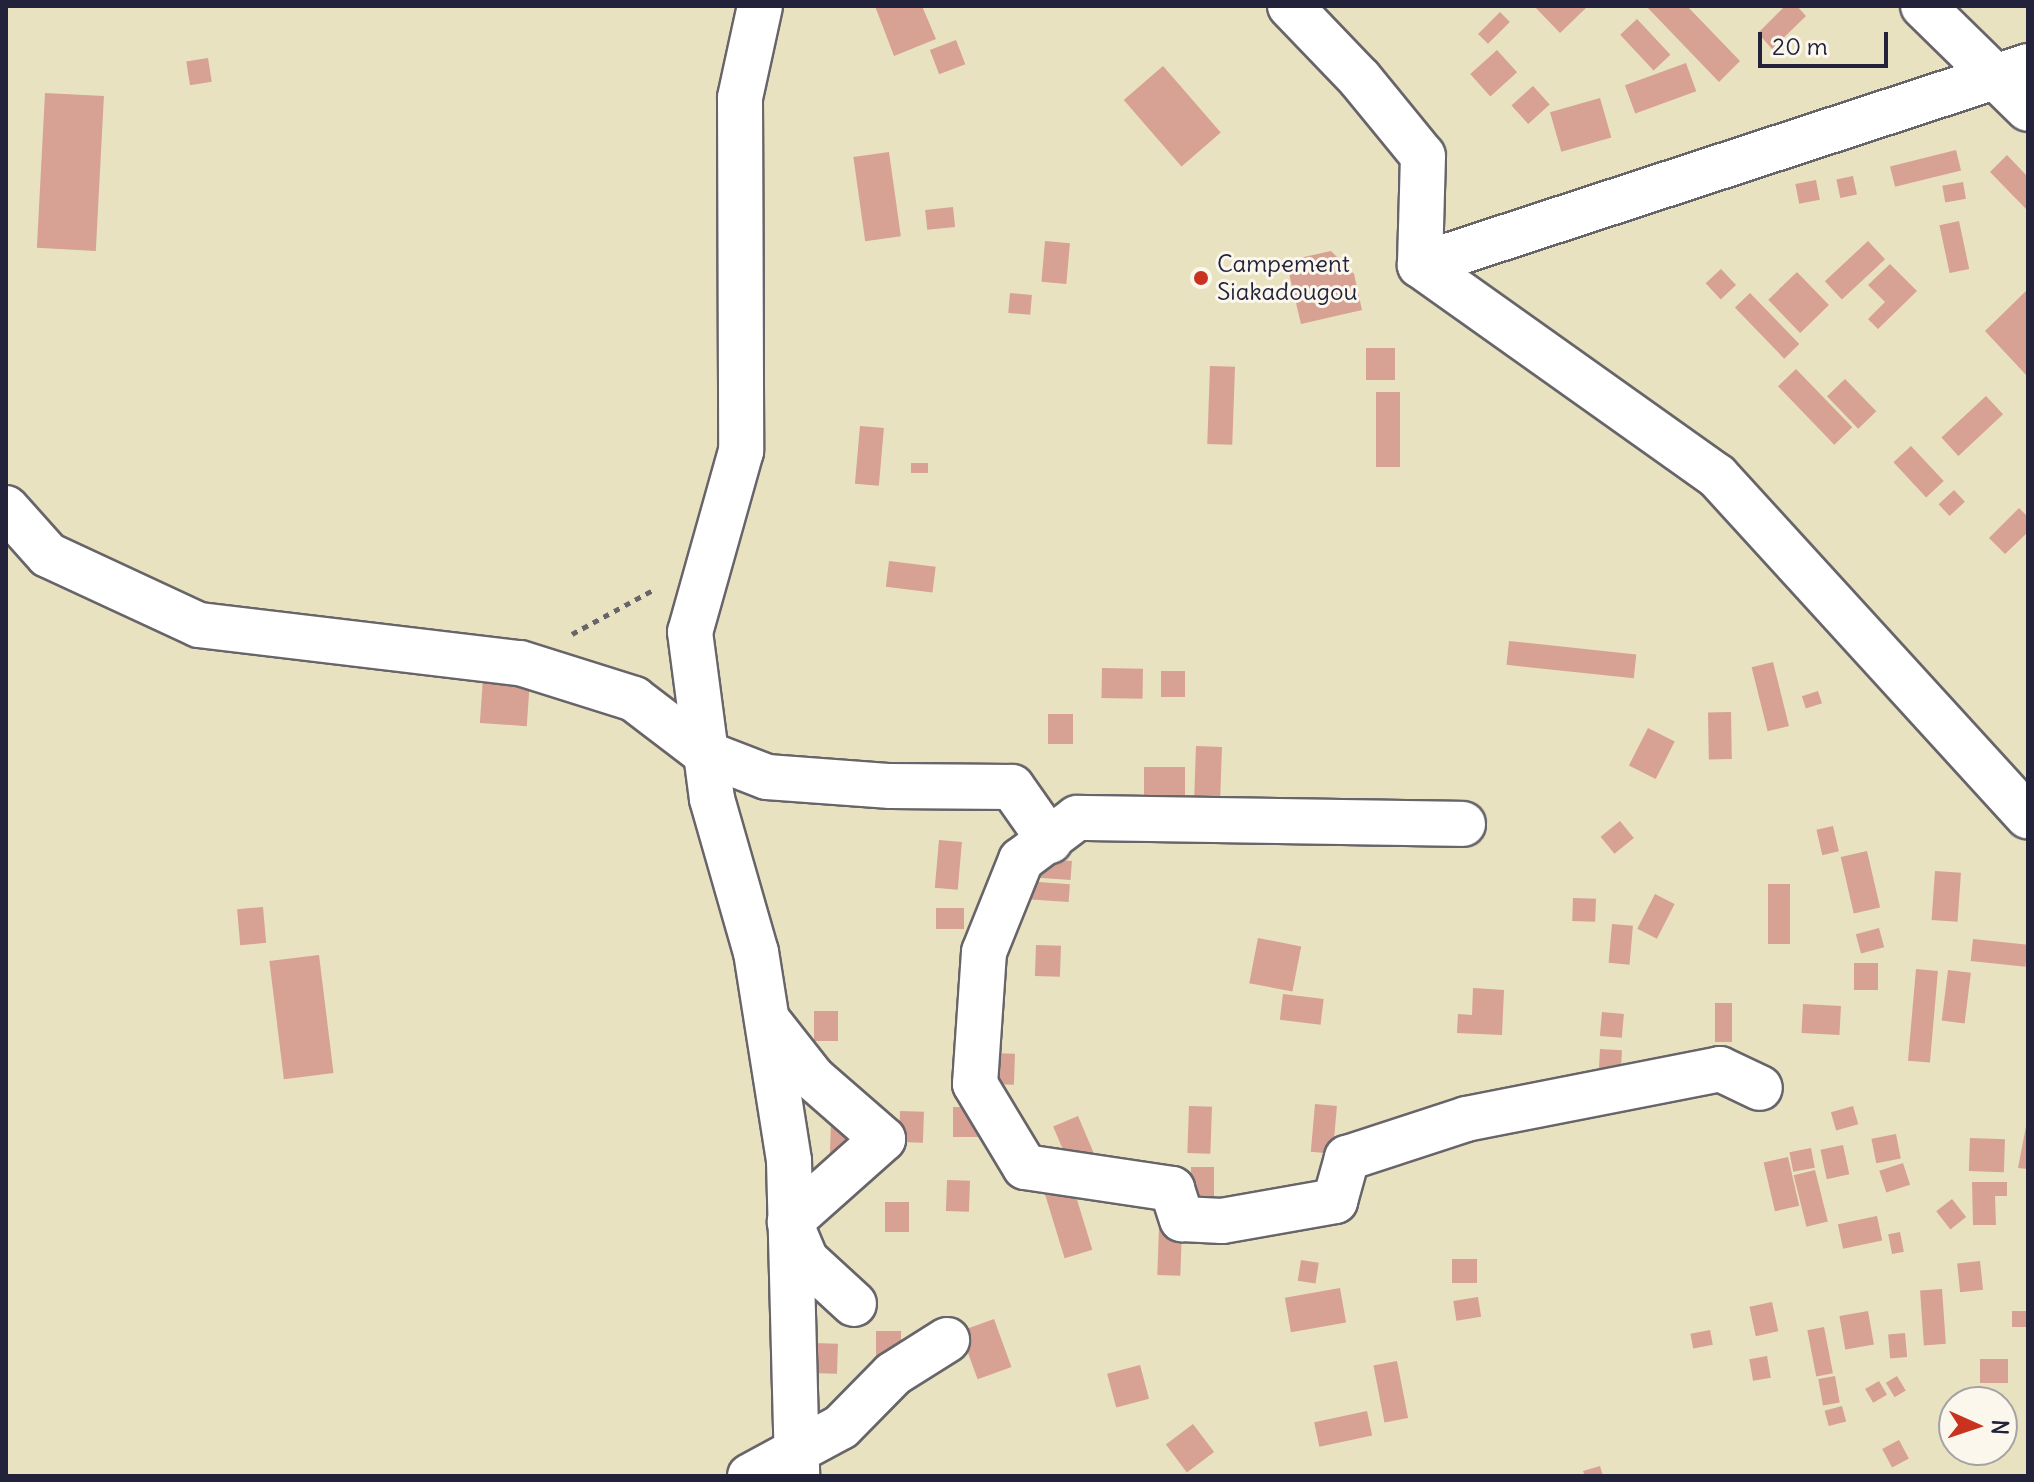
<!DOCTYPE html>
<style>
body{margin:0}
#map{position:relative;width:2034px;height:1482px;overflow:hidden;background:#e9e2c0;font-family:Delius,sans-serif}
div>[style]{position:absolute}
.building>*{inset:0;background:#d7a193;transform-origin:0 0}
.path>*{height:5px;margin-top:-2.5px;transform-origin:0;background:repeating-linear-gradient(90deg,#68656a 0 6px,transparent 0 12px)}
.roads{filter:drop-shadow(2px 0 #68656a) drop-shadow(-2px 0 #68656a) drop-shadow(0 2px #68656a) drop-shadow(0 -2px #68656a)}
.minor>*{height:44px;margin:-22px;padding:0 22px;transform-origin:22px;border-radius:22px;background:#fff}
.dots>*{width:22px;height:22px;translate:-50% -50%;box-sizing:border-box;border:4px solid #fbf7ec;border-radius:50%}
span{translate:-50% -50%;white-space:nowrap;text-align:center;line-height:1.15;-webkit-text-stroke:6px #fbf7ec;paint-order:stroke}
.poi-label{font-size:24px;color:#22223b}
.left{translate:0 -50%;text-align:left}
.frame{position:absolute;inset:0;border:8px solid #22223b;pointer-events:none}
.north{position:absolute;left:1938px;top:1386px;width:80px;height:80px;box-sizing:border-box;background:#fbf7ec;border:2px solid #a4a2a5;border-radius:50%;rotate:93deg;font-size:22px;font-weight:700;line-height:32px;text-align:center;color:#22223b}
.north::after{content:'';display:block;margin:auto;width:28px;height:36px;background:#c8321e;clip-path:polygon(50% 0,100% 100%,50% 72%,0 100%)}
.scale{position:absolute;left:1758px;top:32px;width:130px;height:36px;box-sizing:border-box;border:4px solid #22223b;border-top:0;padding-left:10px;font-size:24px;line-height:28px;white-space:nowrap;color:#22223b;-webkit-text-stroke:6px #fbf7ec;paint-order:stroke}
</style>
<div id="map">
<div class="building">
<i style="clip-path:polygon(875px 6px,922px 6px,936px 39px,894px 56px)"></i>
<i style="clip-path:polygon(1534px 6px,1588px 6px,1560px 33px)"></i>
<i style="clip-path:polygon(1646px 6px,1687px 6px,1740px 61px,1719px 82px)"></i>
<i style="clip-path:polygon(1785px 6px,1797px 6px,1806px 16px,1772px 49px,1758px 33px)"></i>
<i style="left:1500px;top:12px;width:14px;height:31px;rotate:45deg"></i>
<i style="left:1637px;top:19px;width:49px;height:23px;rotate:47deg"></i>
<i style="left:956px;top:40px;width:26px;height:28px;rotate:69deg"></i>
<i style="left:1497px;top:50px;width:30px;height:36px;rotate:48deg"></i>
<i style="left:208px;top:58px;width:24px;height:22px;rotate:81deg"></i>
<i style="left:1686px;top:63px;width:30px;height:65px;rotate:70deg"></i>
<i style="left:1163px;top:66px;width:88px;height:52px;rotate:49deg"></i>
<i style="left:1533px;top:86px;width:25px;height:29px;rotate:48deg"></i>
<i style="left:45px;top:93px;width:59px;height:155px;rotate:3deg"></i>
<i style="left:1600px;top:98px;width:41px;height:52px;rotate:74deg"></i>
<i style="left:1956px;top:150px;width:21px;height:68px;rotate:76deg"></i>
<i style="left:889px;top:152px;width:85px;height:36px;rotate:82deg"></i>
<i style="clip-path:polygon(2007px 155px,2028px 177px,2028px 211px,1990px 172px)"></i>
<i style="left:1853px;top:176px;width:19px;height:17px;rotate:78deg"></i>
<i style="left:1816px;top:180px;width:20px;height:21px;rotate:79deg"></i>
<i style="left:1963px;top:182px;width:17px;height:21px;rotate:80deg"></i>
<i style="left:953px;top:207px;width:20px;height:28px;rotate:84deg"></i>
<i style="left:1959px;top:221px;width:49px;height:20px;rotate:78deg"></i>
<i style="left:1045px;top:241px;width:25px;height:41px;rotate:5deg"></i>
<i style="left:1868px;top:241px;width:25px;height:59px;rotate:47deg"></i>
<i style="clip-path:polygon(1331px 251px,1354px 274px,1362px 310px,1301px 324px,1286px 261px)"></i>
<i style="clip-path:polygon(1890px 264px,1917px 291px,1878px 329px,1868px 319px,1885px 302px,1868px 285px)"></i>
<i style="left:1721px;top:269px;width:22px;height:21px;rotate:47deg"></i>
<i style="left:1797px;top:272px;width:46px;height:40px;rotate:46deg"></i>
<i style="clip-path:polygon(2028px 289px,2028px 377px,1985px 331px)"></i>
<i style="left:1010px;top:293px;width:22px;height:20px;rotate:5deg"></i>
<i style="left:1750px;top:293px;width:71px;height:21px;rotate:46deg"></i>
<i style="left:1366px;top:348px;width:29px;height:32px"></i>
<i style="left:1210px;top:366px;width:25px;height:78px;rotate:2deg"></i>
<i style="left:1796px;top:369px;width:81px;height:25px;rotate:46deg"></i>
<i style="left:1845px;top:379px;width:45px;height:25px;rotate:46deg"></i>
<i style="left:1376px;top:392px;width:24px;height:75px"></i>
<i style="left:1986px;top:396px;width:25px;height:61px;rotate:47deg"></i>
<i style="left:860px;top:426px;width:24px;height:58px;rotate:5deg"></i>
<i style="left:1911px;top:446px;width:48px;height:24px;rotate:47deg"></i>
<i style="left:911px;top:463px;width:17px;height:10px"></i>
<i style="left:1954px;top:490px;width:16px;height:21px;rotate:47deg"></i>
<i style="clip-path:polygon(2019px 508px,2028px 517px,2028px 532px,2005px 554px,1989px 538px)"></i>
<i style="left:889px;top:561px;width:47px;height:26px;rotate:7deg"></i>
<i style="left:1509px;top:641px;width:128px;height:24px;rotate:6deg"></i>
<i style="left:1773px;top:662px;width:66px;height:22px;rotate:76deg"></i>
<i style="left:1102px;top:668px;width:41px;height:30px;rotate:1deg"></i>
<i style="left:1161px;top:671px;width:24px;height:26px"></i>
<i style="left:483px;top:678px;width:47px;height:45px;rotate:4deg"></i>
<i style="left:1818px;top:691px;width:13px;height:17px;rotate:72deg"></i>
<i style="left:1731px;top:712px;width:47px;height:23px;rotate:89deg"></i>
<i style="left:1048px;top:714px;width:25px;height:30px"></i>
<i style="left:1648px;top:728px;width:30px;height:42px;rotate:27deg"></i>
<i style="left:1196px;top:746px;width:26px;height:53px;rotate:2deg"></i>
<i style="left:1144px;top:767px;width:41px;height:28px"></i>
<i style="left:1620px;top:821px;width:22px;height:25px;rotate:51deg"></i>
<i style="left:1833px;top:826px;width:26px;height:17px;rotate:77deg"></i>
<i style="left:939px;top:840px;width:23px;height:48px;rotate:5deg"></i>
<i style="left:1867px;top:851px;width:58px;height:27px;rotate:77deg"></i>
<i style="left:1028px;top:858px;width:44px;height:19px;rotate:4deg"></i>
<i style="left:1935px;top:871px;width:26px;height:49px;rotate:4deg"></i>
<i style="left:1025px;top:881px;width:45px;height:18px;rotate:4deg"></i>
<i style="left:1768px;top:884px;width:22px;height:60px"></i>
<i style="left:1655px;top:894px;width:22px;height:39px;rotate:27deg"></i>
<i style="left:1573px;top:898px;width:23px;height:23px;rotate:2deg"></i>
<i style="left:263px;top:907px;width:36px;height:26px;rotate:85deg"></i>
<i style="left:936px;top:908px;width:28px;height:21px"></i>
<i style="left:1612px;top:924px;width:21px;height:39px;rotate:5deg"></i>
<i style="left:1879px;top:928px;width:20px;height:24px;rotate:75deg"></i>
<i style="left:1258px;top:938px;width:44px;height:46px;rotate:11deg"></i>
<i style="left:1973px;top:939px;width:55px;height:22px;rotate:6deg"></i>
<i style="left:1036px;top:945px;width:25px;height:31px;rotate:2deg"></i>
<i style="left:319px;top:955px;width:119px;height:50px;rotate:83deg"></i>
<i style="left:1854px;top:963px;width:24px;height:27px"></i>
<i style="left:1916px;top:969px;width:22px;height:92px;rotate:5deg"></i>
<i style="left:1948px;top:970px;width:23px;height:51px;rotate:7deg"></i>
<i style="clip-path:polygon(1473px 988px,1504px 990px,1502px 1035px,1457px 1033px,1458px 1014px,1472px 1015px)"></i>
<i style="left:1283px;top:994px;width:41px;height:26px;rotate:7deg"></i>
<i style="left:1715px;top:1003px;width:17px;height:39px"></i>
<i style="left:1803px;top:1004px;width:38px;height:29px;rotate:3deg"></i>
<i style="left:814px;top:1011px;width:24px;height:30px"></i>
<i style="left:1602px;top:1012px;width:22px;height:24px;rotate:5deg"></i>
<i style="left:1600px;top:1049px;width:22px;height:27px;rotate:3deg"></i>
<i style="left:991px;top:1053px;width:24px;height:31px;rotate:2deg"></i>
<i style="left:1315px;top:1104px;width:22px;height:48px;rotate:5deg"></i>
<i style="left:1189px;top:1106px;width:23px;height:47px;rotate:2deg"></i>
<i style="left:1853px;top:1106px;width:19px;height:23px;rotate:74deg"></i>
<i style="left:953px;top:1107px;width:25px;height:30px"></i>
<i style="left:900px;top:1111px;width:24px;height:31px;rotate:2deg"></i>
<i style="left:1078px;top:1116px;width:44px;height:27px;rotate:67deg"></i>
<i style="clip-path:polygon(2028px 1116px,2028px 1169px,2018px 1168px)"></i>
<i style="left:831px;top:1122px;width:24px;height:31px;rotate:2deg"></i>
<i style="left:1896px;top:1134px;width:25px;height:25px;rotate:79deg"></i>
<i style="left:1970px;top:1138px;width:35px;height:33px;rotate:2deg"></i>
<i style="left:1843px;top:1145px;width:30px;height:23px;rotate:78deg"></i>
<i style="left:1811px;top:1148px;width:20px;height:22px;rotate:79deg"></i>
<i style="left:1788px;top:1157px;width:50px;height:25px;rotate:77deg"></i>
<i style="left:1903px;top:1163px;width:23px;height:25px;rotate:72deg"></i>
<i style="left:1191px;top:1167px;width:23px;height:47px"></i>
<i style="left:1815px;top:1170px;width:53px;height:22px;rotate:76deg"></i>
<i style="left:947px;top:1180px;width:23px;height:31px;rotate:2deg"></i>
<i style="left:1071px;top:1180px;width:73px;height:29px;rotate:73deg"></i>
<i style="clip-path:polygon(1972px 1182px,2007px 1182px,2007px 1196px,1995px 1196px,1996px 1225px,1973px 1225px)"></i>
<i style="left:1952px;top:1199px;width:23px;height:20px;rotate:52deg"></i>
<i style="left:885px;top:1202px;width:24px;height:30px"></i>
<i style="left:1877px;top:1216px;width:25px;height:40px;rotate:78deg"></i>
<i style="left:1159px;top:1227px;width:23px;height:48px;rotate:2deg"></i>
<i style="left:1900px;top:1232px;width:20px;height:12px;rotate:79deg"></i>
<i style="left:1452px;top:1259px;width:25px;height:24px"></i>
<i style="left:1301px;top:1260px;width:18px;height:21px;rotate:9deg"></i>
<i style="left:1980px;top:1261px;width:29px;height:23px;rotate:84deg"></i>
<i style="left:1340px;top:1288px;width:35px;height:56px;rotate:80deg"></i>
<i style="left:1942px;top:1289px;width:55px;height:22px;rotate:86deg"></i>
<i style="left:1478px;top:1297px;width:20px;height:25px;rotate:81deg"></i>
<i style="left:1772px;top:1302px;width:30px;height:23px;rotate:78deg"></i>
<i style="left:1868px;top:1311px;width:34px;height:29px;rotate:80deg"></i>
<i style="left:2012px;top:1311px;width:16px;height:16px"></i>
<i style="left:994px;top:1319px;width:51px;height:36px;rotate:70deg"></i>
<i style="left:1824px;top:1327px;width:47px;height:17px;rotate:79deg"></i>
<i style="left:1710px;top:1330px;width:15px;height:20px;rotate:79deg"></i>
<i style="left:876px;top:1331px;width:25px;height:30px"></i>
<i style="left:1905px;top:1333px;width:24px;height:17px;rotate:85deg"></i>
<i style="left:813px;top:1343px;width:25px;height:30px;rotate:2deg"></i>
<i style="left:1767px;top:1356px;width:22px;height:18px;rotate:80deg"></i>
<i style="left:2008px;top:1359px;width:24px;height:28px;rotate:90deg"></i>
<i style="left:1397px;top:1361px;width:58px;height:24px;rotate:79deg"></i>
<i style="left:1140px;top:1365px;width:35px;height:34px;rotate:75deg"></i>
<i style="left:1835px;top:1376px;width:27px;height:17px;rotate:80deg"></i>
<i style="left:1897px;top:1376px;width:17px;height:13px;rotate:59deg"></i>
<i style="left:1879px;top:1381px;width:16px;height:16px;rotate:60deg"></i>
<i style="left:1842px;top:1406px;width:16px;height:18px;rotate:75deg"></i>
<i style="left:1367px;top:1411px;width:25px;height:54px;rotate:78deg"></i>
<i style="left:1193px;top:1424px;width:35px;height:34px;rotate:53deg"></i>
<i style="left:1899px;top:1440px;width:21px;height:19px;rotate:62deg"></i>
<i style="clip-path:polygon(1600px 1466px,1603px 1476px,1585px 1476px,1583px 1471px)"></i>
</div>
<div class="path">
<i style="left:572px;top:634px;width:94px;rotate:-28.5deg"></i>
</div>
<div class="roads">
<div class="minor">
<i style="left:760px;top:6px;width:94px;rotate:102.3deg"></i>
<i style="left:740px;top:98px;width:353px;rotate:89.8deg"></i>
<i style="left:741px;top:451px;width:188px;rotate:105.7deg"></i>
<i style="left:690px;top:632px;width:168px;rotate:82.5deg"></i>
<i style="left:712px;top:799px;width:159px;rotate:74deg"></i>
<i style="left:756px;top:952px;width:212px;rotate:81deg"></i>
<i style="left:789px;top:1161px;width:315px;rotate:88.5deg"></i>
<i style="left:1290px;top:6px;width:101px;rotate:46.2deg"></i>
<i style="left:1360px;top:79px;width:99px;rotate:50.7deg"></i>
<i style="left:1423px;top:156px;width:109px;rotate:91.6deg"></i>
<i style="left:1420px;top:265px;width:364px;rotate:35.4deg"></i>
<i style="left:1717px;top:476px;width:461px;rotate:47.6deg"></i>
<i style="left:1923px;top:6px;width:147px;rotate:44.4deg"></i>
<i style="left:1420px;top:265px;width:640px;rotate:-18.12deg"></i>
<i style="left:6px;top:508px;width:63px;rotate:48.2deg"></i>
<i style="left:48px;top:555px;width:166px;rotate:24.9deg"></i>
<i style="left:199px;top:625px;width:323px;rotate:6.8deg"></i>
<i style="left:520px;top:663px;width:120px;rotate:17.5deg"></i>
<i style="left:634px;top:699px;width:89px;rotate:37.3deg"></i>
<i style="left:705px;top:753px;width:66px;rotate:21.2deg"></i>
<i style="left:767px;top:777px;width:124px;rotate:4.2deg"></i>
<i style="left:891px;top:786px;width:121px;rotate:0.5deg"></i>
<i style="left:1012px;top:787px;width:66px;rotate:54.9deg"></i>
<i style="left:1463px;top:824px;width:386px;rotate:-179.1deg"></i>
<i style="left:1077px;top:818px;width:70px;rotate:143.1deg"></i>
<i style="left:1021px;top:860px;width:99px;rotate:111.9deg"></i>
<i style="left:984px;top:952px;width:132px;rotate:93.9deg"></i>
<i style="left:975px;top:1084px;width:97px;rotate:58.9deg"></i>
<i style="left:1025px;top:1167px;width:149px;rotate:8.5deg"></i>
<i style="left:1172px;top:1189px;width:32px;rotate:72deg"></i>
<i style="left:1182px;top:1219px;width:40px;rotate:2.9deg"></i>
<i style="left:1222px;top:1221px;width:115px;rotate:-10deg"></i>
<i style="left:1335px;top:1201px;width:45px;rotate:-74.4deg"></i>
<i style="left:1347px;top:1158px;width:125px;rotate:-18.1deg"></i>
<i style="left:1466px;top:1119px;width:259px;rotate:-11.1deg"></i>
<i style="left:1720px;top:1069px;width:44px;rotate:25.4deg"></i>
<i style="left:768px;top:1021px;width:73px;rotate:51.7deg"></i>
<i style="left:813px;top:1078px;width:93px;rotate:41.1deg"></i>
<i style="left:883px;top:1139px;width:125px;rotate:138.3deg"></i>
<i style="left:790px;top:1222px;width:41px;rotate:67.2deg"></i>
<i style="left:806px;top:1260px;width:65px;rotate:42.5deg"></i>
<i style="left:750px;top:1476px;width:103px;rotate:-28.3deg"></i>
<i style="left:841px;top:1427px;width:74px;rotate:-45.5deg"></i>
<i style="left:893px;top:1374px;width:64px;rotate:-32.2deg"></i>
</div>
</div>
<div class="dots">
<i style="left:1201px;top:278px;background:#c8321e"></i>
</div>
<div class="poi-label">
<span class="left" style="left:1217px;top:278px">Campement<br>Siakadougou</span>
</div>
<div class="frame"></div>
<div class="north">N</div>
<div class="scale">20 m</div>
</div>
